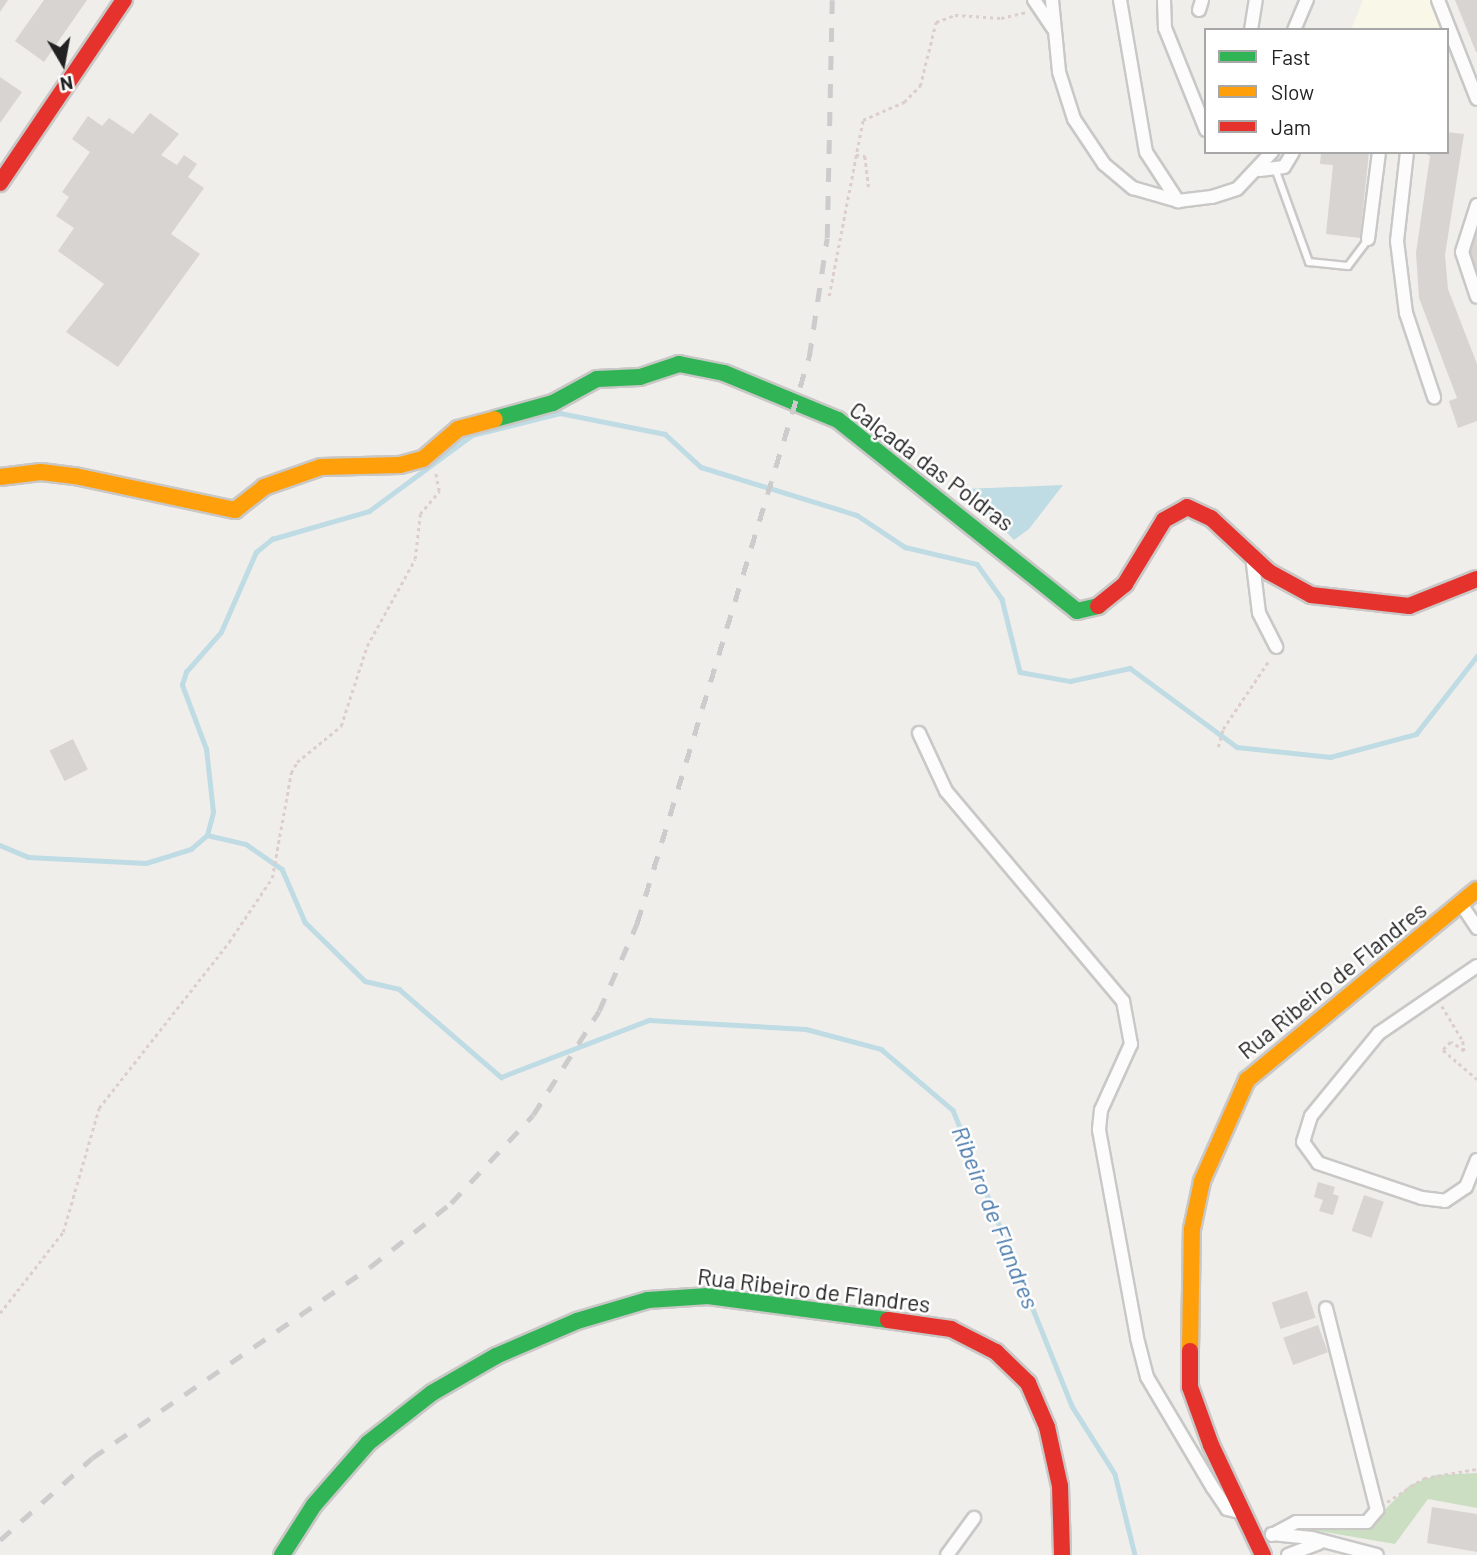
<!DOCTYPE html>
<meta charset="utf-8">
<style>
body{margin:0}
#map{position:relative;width:1477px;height:1555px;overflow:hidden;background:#f0eeeb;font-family:Barlow,sans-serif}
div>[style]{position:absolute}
.education>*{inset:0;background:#f8f7e8}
.forest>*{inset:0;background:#cbdec1}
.water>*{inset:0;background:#bfdbe3}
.stream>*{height:4.5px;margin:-2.25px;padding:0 2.25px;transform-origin:2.25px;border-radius:2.25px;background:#bfdbe3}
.building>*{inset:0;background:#d7d4d2;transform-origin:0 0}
.path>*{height:2.5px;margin-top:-1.25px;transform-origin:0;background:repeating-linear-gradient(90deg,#dccecd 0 3.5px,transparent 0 7px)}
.roads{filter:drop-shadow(2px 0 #c9c8c7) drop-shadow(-2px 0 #c9c8c7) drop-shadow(0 2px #c9c8c7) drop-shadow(0 -2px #c9c8c7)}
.lane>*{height:6px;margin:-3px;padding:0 3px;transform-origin:3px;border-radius:3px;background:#fdfcfc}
.street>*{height:12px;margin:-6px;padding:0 6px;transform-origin:6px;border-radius:6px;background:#fdfcfc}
.fast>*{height:16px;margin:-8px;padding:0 8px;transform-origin:8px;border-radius:8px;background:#30b455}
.slow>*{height:16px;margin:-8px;padding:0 8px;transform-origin:8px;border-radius:8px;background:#ff9f0a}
.jam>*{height:16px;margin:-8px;padding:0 8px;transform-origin:8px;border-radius:8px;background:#e5322d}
.rail>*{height:4.5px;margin-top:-2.25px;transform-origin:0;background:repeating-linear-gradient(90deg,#ccc 0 14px,transparent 0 28px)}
span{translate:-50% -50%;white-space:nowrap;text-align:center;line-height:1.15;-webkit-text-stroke:5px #fff;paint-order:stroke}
.street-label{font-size:23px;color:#222}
.water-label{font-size:24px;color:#4a7aab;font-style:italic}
.legend{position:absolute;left:1204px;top:28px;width:245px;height:126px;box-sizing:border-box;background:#fff;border:2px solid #a7a7a7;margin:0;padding:9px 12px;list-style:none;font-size:21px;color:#222}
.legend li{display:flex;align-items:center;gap:14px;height:35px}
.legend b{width:35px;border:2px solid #a7a7a7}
.north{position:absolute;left:28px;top:28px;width:70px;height:70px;-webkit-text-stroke:5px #fff;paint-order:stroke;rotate:170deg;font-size:19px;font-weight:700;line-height:28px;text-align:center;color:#222}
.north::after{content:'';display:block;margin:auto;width:24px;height:32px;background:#222;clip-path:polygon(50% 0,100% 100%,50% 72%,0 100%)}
</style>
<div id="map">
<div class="education">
<i style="clip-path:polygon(1363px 0,1430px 0,1442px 30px,1351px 30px)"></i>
</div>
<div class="forest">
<i style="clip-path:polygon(1477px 1473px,1477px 1508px,1428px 1499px,1395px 1544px,1307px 1529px,1366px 1528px,1410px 1485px,1436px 1475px)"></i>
</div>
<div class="water">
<i style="clip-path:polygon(1063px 485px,1029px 529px,1014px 540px,965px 489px)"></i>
</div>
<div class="stream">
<i style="left:207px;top:835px;width:40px;rotate:13deg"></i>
<i style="left:246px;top:844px;width:44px;rotate:34.8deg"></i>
<i style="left:282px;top:869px;width:58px;rotate:66.5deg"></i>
<i style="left:305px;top:922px;width:84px;rotate:44.5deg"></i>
<i style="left:365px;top:981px;width:35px;rotate:13deg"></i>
<i style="left:399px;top:989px;width:135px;rotate:40.8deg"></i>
<i style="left:501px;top:1077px;width:159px;rotate:-21.1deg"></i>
<i style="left:649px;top:1020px;width:157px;rotate:3.3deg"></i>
<i style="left:806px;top:1029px;width:78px;rotate:14.9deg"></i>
<i style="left:881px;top:1049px;width:94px;rotate:40.3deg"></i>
<i style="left:953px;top:1110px;width:319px;rotate:68.1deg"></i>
<i style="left:1072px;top:1406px;width:80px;rotate:57.7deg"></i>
<i style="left:1115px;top:1474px;width:83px;rotate:76.1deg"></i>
<i style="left:0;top:845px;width:30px;rotate:23deg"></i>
<i style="left:28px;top:857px;width:118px;rotate:2.9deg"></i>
<i style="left:146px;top:863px;width:47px;rotate:-17.3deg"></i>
<i style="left:191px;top:849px;width:21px;rotate:-41deg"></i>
<i style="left:207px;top:835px;width:24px;rotate:-75deg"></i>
<i style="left:213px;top:812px;width:63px;rotate:-96.3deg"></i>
<i style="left:206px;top:749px;width:68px;rotate:-110.6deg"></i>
<i style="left:182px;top:685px;width:14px;rotate:-73deg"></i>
<i style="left:186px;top:672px;width:53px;rotate:-48.8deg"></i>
<i style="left:221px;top:632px;width:87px;rotate:-66.4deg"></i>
<i style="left:256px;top:552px;width:21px;rotate:-39deg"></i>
<i style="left:272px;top:539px;width:101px;rotate:-16.1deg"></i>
<i style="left:369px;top:511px;width:128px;rotate:-36.4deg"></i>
<i style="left:472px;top:435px;width:91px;rotate:-14deg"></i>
<i style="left:560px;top:413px;width:107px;rotate:11.3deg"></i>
<i style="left:665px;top:434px;width:49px;rotate:42.5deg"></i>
<i style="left:701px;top:467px;width:163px;rotate:17.1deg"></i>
<i style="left:857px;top:515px;width:58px;rotate:33.7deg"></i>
<i style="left:905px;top:547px;width:74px;rotate:13.3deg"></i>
<i style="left:977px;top:564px;width:43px;rotate:54.5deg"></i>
<i style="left:1002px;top:599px;width:75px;rotate:76.1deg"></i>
<i style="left:1020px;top:672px;width:51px;rotate:10.2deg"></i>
<i style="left:1070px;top:681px;width:61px;rotate:-12.2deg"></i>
<i style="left:1130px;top:668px;width:133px;rotate:36.4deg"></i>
<i style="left:1237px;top:747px;width:94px;rotate:6.1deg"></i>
<i style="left:1330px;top:757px;width:89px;rotate:-15deg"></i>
<i style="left:1416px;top:734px;width:99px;rotate:-52deg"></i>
</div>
<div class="building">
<i style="clip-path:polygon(0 0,8px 0,0 12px)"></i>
<i style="clip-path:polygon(44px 0,87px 0,44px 62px,15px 41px)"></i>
<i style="clip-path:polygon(1455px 0,1477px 0,1477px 52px,1476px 52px)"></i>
<i style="clip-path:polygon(0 77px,22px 92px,0 123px)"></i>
<i style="clip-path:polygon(150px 113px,179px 134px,161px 155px,177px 165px,184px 155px,197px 164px,188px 177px,204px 188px,171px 234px,200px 254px,118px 367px,66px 332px,104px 284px,58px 251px,74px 228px,56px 216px,69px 197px,62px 192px,90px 152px,72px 139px,88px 116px,102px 126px,109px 118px,133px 134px)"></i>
<i style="clip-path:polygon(1447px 132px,1464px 134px,1445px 255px,1448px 289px,1477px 364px,1477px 421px,1458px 428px,1449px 401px,1457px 398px,1419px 298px,1416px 253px,1430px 156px,1422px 152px,1447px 152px)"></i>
<i style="clip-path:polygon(1321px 152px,1369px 152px,1360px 238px,1326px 234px,1333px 165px,1320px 164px)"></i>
<i style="clip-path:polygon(1477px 226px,1477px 277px,1468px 253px)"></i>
<i style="left:73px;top:739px;width:34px;height:26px;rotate:64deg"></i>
<i style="clip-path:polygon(1318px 1182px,1335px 1187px,1333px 1194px,1339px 1196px,1333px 1215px,1319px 1211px,1323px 1200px,1314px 1197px)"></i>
<i style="left:1364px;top:1195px;width:21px;height:38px;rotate:19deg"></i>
<i style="left:1307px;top:1291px;width:28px;height:37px;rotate:72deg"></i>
<i style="left:1318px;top:1325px;width:29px;height:37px;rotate:70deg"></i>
<i style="clip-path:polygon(1432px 1507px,1477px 1514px,1477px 1552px,1427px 1543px)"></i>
</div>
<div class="path">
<i style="left:856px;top:155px;width:9px;rotate:6deg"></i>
<i style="left:865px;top:156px;width:31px;rotate:83deg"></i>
<i style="left:829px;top:296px;width:179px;rotate:-79.1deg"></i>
<i style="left:863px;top:120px;width:45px;rotate:-23.7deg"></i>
<i style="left:904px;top:102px;width:23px;rotate:-45deg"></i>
<i style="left:920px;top:86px;width:66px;rotate:-76deg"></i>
<i style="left:936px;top:22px;width:20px;rotate:-20deg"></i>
<i style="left:955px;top:15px;width:46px;rotate:3.7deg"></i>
<i style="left:1001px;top:18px;width:27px;rotate:-13deg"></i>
<i style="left:1218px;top:747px;width:19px;rotate:-74deg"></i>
<i style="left:1223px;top:729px;width:84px;rotate:-56.1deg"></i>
<i style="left:1442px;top:1006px;width:41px;rotate:59deg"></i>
<i style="left:1463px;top:1041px;width:10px;rotate:84deg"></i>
<i style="left:1464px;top:1051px;width:16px;rotate:-145deg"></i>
<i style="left:1451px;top:1042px;width:11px;rotate:135deg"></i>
<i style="left:1443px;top:1050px;width:45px;rotate:40.5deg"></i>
<i style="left:0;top:1313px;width:103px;rotate:-52.1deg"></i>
<i style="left:63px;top:1232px;width:129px;rotate:-73.8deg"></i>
<i style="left:99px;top:1108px;width:211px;rotate:-51.9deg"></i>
<i style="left:229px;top:942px;width:77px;rotate:-56.1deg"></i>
<i style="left:272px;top:878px;width:107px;rotate:-79.7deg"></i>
<i style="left:291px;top:773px;width:13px;rotate:-61deg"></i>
<i style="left:297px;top:762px;width:57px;rotate:-39.3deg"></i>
<i style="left:341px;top:726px;width:84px;rotate:-72deg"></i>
<i style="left:367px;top:646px;width:99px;rotate:-61.1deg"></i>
<i style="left:415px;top:559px;width:45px;rotate:-83.7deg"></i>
<i style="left:420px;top:514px;width:30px;rotate:-50deg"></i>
<i style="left:439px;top:491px;width:20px;rotate:-101deg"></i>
<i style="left:1387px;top:1502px;width:44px;rotate:-33deg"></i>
<i style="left:1424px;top:1478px;width:54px;rotate:-9.6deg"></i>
</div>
<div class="roads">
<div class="lane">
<i style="left:1276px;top:171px;width:97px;rotate:70.1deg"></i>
<i style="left:1309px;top:262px;width:39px;rotate:6deg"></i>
<i style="left:1348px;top:266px;width:34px;rotate:-53deg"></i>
</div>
<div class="street">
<i style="left:1034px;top:0;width:34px;rotate:56deg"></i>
<i style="left:1052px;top:0;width:72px;rotate:84.4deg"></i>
<i style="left:1059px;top:72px;width:49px;rotate:72.3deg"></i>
<i style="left:1074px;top:119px;width:54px;rotate:56.3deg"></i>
<i style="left:1104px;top:164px;width:38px;rotate:40deg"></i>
<i style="left:1133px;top:188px;width:47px;rotate:16.1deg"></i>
<i style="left:1178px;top:201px;width:34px;rotate:-7deg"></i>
<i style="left:1212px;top:197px;width:26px;rotate:-18deg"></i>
<i style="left:1237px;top:189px;width:51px;rotate:-46.6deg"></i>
<i style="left:1120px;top:0;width:154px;rotate:80.3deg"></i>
<i style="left:1146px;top:152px;width:59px;rotate:56.9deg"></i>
<i style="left:1164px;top:0;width:28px;rotate:88deg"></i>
<i style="left:1165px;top:28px;width:110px;rotate:68.1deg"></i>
<i style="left:1438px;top:0;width:106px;rotate:68.5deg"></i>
<i style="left:1199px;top:10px;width:10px;rotate:-73deg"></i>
<i style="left:1251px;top:30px;width:30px;rotate:-81deg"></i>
<i style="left:1294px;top:30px;width:33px;rotate:-67deg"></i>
<i style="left:1407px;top:152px;width:90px;rotate:96.4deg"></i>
<i style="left:1397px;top:241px;width:73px;rotate:82.9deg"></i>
<i style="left:1406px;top:313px;width:89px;rotate:71.6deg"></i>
<i style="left:1260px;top:170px;width:24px;rotate:-7deg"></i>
<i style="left:1284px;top:167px;width:17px;rotate:-59deg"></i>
<i style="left:1477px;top:205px;width:49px;rotate:107.7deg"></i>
<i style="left:1462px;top:252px;width:47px;rotate:71.6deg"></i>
<i style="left:1368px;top:239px;width:88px;rotate:-82.8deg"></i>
<i style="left:1252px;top:556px;width:57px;rotate:83deg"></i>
<i style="left:1259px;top:613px;width:38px;rotate:63deg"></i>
<i style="left:919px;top:733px;width:64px;rotate:65deg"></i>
<i style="left:946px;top:791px;width:275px;rotate:49.9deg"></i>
<i style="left:1123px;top:1001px;width:44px;rotate:79.5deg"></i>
<i style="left:1131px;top:1044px;width:72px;rotate:114.4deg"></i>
<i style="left:1101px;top:1110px;width:20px;rotate:96deg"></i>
<i style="left:1099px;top:1130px;width:211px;rotate:79.6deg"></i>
<i style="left:1137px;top:1338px;width:40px;rotate:75.6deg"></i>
<i style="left:1147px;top:1377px;width:129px;rotate:59.3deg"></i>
<i style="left:1213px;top:1488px;width:25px;rotate:56deg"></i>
<i style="left:1227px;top:1509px;width:17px;rotate:13deg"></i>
<i style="left:1461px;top:904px;width:29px;rotate:56deg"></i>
<i style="left:1477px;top:966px;width:119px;rotate:145.6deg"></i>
<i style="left:1379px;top:1033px;width:107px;rotate:129.3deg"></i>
<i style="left:1311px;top:1116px;width:27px;rotate:107deg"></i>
<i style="left:1303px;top:1142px;width:26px;rotate:54deg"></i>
<i style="left:1318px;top:1163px;width:110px;rotate:18.6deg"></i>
<i style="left:1422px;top:1198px;width:23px;rotate:7deg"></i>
<i style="left:1445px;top:1201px;width:25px;rotate:-34deg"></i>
<i style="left:1466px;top:1187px;width:29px;rotate:-68deg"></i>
<i style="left:1272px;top:1534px;width:40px;rotate:5.7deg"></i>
<i style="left:1312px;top:1538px;width:67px;rotate:14.7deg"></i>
<i style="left:1272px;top:1535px;width:27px;rotate:-28deg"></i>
<i style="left:1296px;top:1522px;width:71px"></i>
<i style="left:1367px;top:1522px;width:16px;rotate:-50deg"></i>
<i style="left:1377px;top:1510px;width:208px;rotate:-104.2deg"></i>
<i style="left:947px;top:1555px;width:46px;rotate:-53.9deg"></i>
<i style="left:1288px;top:1555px;width:33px;rotate:-21deg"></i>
</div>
<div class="fast">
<i style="left:495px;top:419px;width:60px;rotate:-15.4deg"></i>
<i style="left:553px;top:403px;width:50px;rotate:-28.6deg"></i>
<i style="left:597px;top:379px;width:43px;rotate:-2.7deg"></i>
<i style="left:640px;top:377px;width:41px;rotate:-18.4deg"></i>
<i style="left:679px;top:364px;width:46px;rotate:11.3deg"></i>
<i style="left:724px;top:373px;width:123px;rotate:22.4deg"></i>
<i style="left:838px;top:420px;width:306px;rotate:38.6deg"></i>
<i style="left:1077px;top:611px;width:22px;rotate:-13deg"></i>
<i style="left:282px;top:1555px;width:59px;rotate:-57.4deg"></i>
<i style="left:314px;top:1505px;width:82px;rotate:-48.9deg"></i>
<i style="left:368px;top:1443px;width:81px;rotate:-38deg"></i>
<i style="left:432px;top:1393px;width:74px;rotate:-30deg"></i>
<i style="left:496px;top:1356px;width:88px;rotate:-23.4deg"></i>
<i style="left:577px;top:1321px;width:74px;rotate:-16.5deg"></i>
<i style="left:648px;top:1300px;width:60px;rotate:-3.8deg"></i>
<i style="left:708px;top:1296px;width:182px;rotate:7.6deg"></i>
</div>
<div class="slow">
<i style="left:0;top:477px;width:41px;rotate:-7deg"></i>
<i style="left:41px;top:472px;width:34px;rotate:7deg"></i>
<i style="left:75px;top:476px;width:164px;rotate:12deg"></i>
<i style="left:235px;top:510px;width:37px;rotate:-38deg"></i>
<i style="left:264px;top:487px;width:60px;rotate:-19.3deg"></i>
<i style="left:321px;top:467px;width:79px;rotate:-1.5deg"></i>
<i style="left:400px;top:465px;width:24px;rotate:-15deg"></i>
<i style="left:423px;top:459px;width:46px;rotate:-40.6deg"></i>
<i style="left:458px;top:429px;width:38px;rotate:-15deg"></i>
<i style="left:1190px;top:1351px;width:122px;rotate:-89.1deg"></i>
<i style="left:1192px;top:1229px;width:49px;rotate:-78.2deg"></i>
<i style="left:1202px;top:1181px;width:111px;rotate:-66deg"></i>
<i style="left:1247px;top:1080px;width:298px;rotate:-39.6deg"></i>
</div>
<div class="jam">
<i style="left:0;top:183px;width:221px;rotate:-55.9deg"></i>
<i style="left:1098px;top:606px;width:35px;rotate:-39deg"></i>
<i style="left:1125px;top:584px;width:75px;rotate:-58.6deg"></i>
<i style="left:1164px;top:520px;width:26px;rotate:-29deg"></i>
<i style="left:1187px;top:507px;width:26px;rotate:25deg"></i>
<i style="left:1211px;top:518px;width:79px;rotate:43deg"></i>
<i style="left:1269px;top:572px;width:48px;rotate:28.7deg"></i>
<i style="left:1311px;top:595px;width:99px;rotate:6.4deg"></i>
<i style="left:1409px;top:606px;width:73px;rotate:-21.7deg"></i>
<i style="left:888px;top:1320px;width:64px;rotate:8.1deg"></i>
<i style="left:951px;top:1329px;width:51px;rotate:27.1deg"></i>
<i style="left:996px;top:1352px;width:45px;rotate:44.1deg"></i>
<i style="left:1028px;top:1383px;width:48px;rotate:66.6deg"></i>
<i style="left:1047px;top:1427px;width:60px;rotate:77.6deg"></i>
<i style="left:1060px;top:1486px;width:69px;rotate:88.3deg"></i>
<i style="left:1190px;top:1351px;width:36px;rotate:90deg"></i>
<i style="left:1190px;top:1387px;width:62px;rotate:70.1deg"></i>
<i style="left:1211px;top:1445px;width:122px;rotate:64.7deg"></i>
</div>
</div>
<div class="rail">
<i style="left:0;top:1540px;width:123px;rotate:-41.7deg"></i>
<i style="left:92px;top:1458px;width:337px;rotate:-34.5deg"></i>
<i style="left:370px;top:1267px;width:103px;rotate:-38.3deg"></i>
<i style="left:451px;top:1203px;width:120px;rotate:-47deg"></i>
<i style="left:533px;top:1115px;width:123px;rotate:-57.6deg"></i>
<i style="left:599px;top:1011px;width:96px;rotate:-66.6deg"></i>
<i style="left:637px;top:923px;width:592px;rotate:-73.1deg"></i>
<i style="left:809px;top:357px;width:120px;rotate:-81.4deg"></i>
<i style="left:827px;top:238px;width:238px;rotate:-88.8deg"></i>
</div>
<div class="street-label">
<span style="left:932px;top:466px;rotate:37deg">Calçada das Poldras</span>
<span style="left:1332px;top:980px;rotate:-39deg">Rua Ribeiro de Flandres</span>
<span style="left:814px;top:1290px;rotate:7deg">Rua Ribeiro de Flandres</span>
</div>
<div class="water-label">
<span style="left:996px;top:1217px;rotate:68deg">Ribeiro de Flandres</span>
</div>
<ul class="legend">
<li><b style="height:9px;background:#30b455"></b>Fast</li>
<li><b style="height:9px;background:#ff9f0a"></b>Slow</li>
<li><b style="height:9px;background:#e5322d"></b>Jam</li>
</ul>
<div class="north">N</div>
</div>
